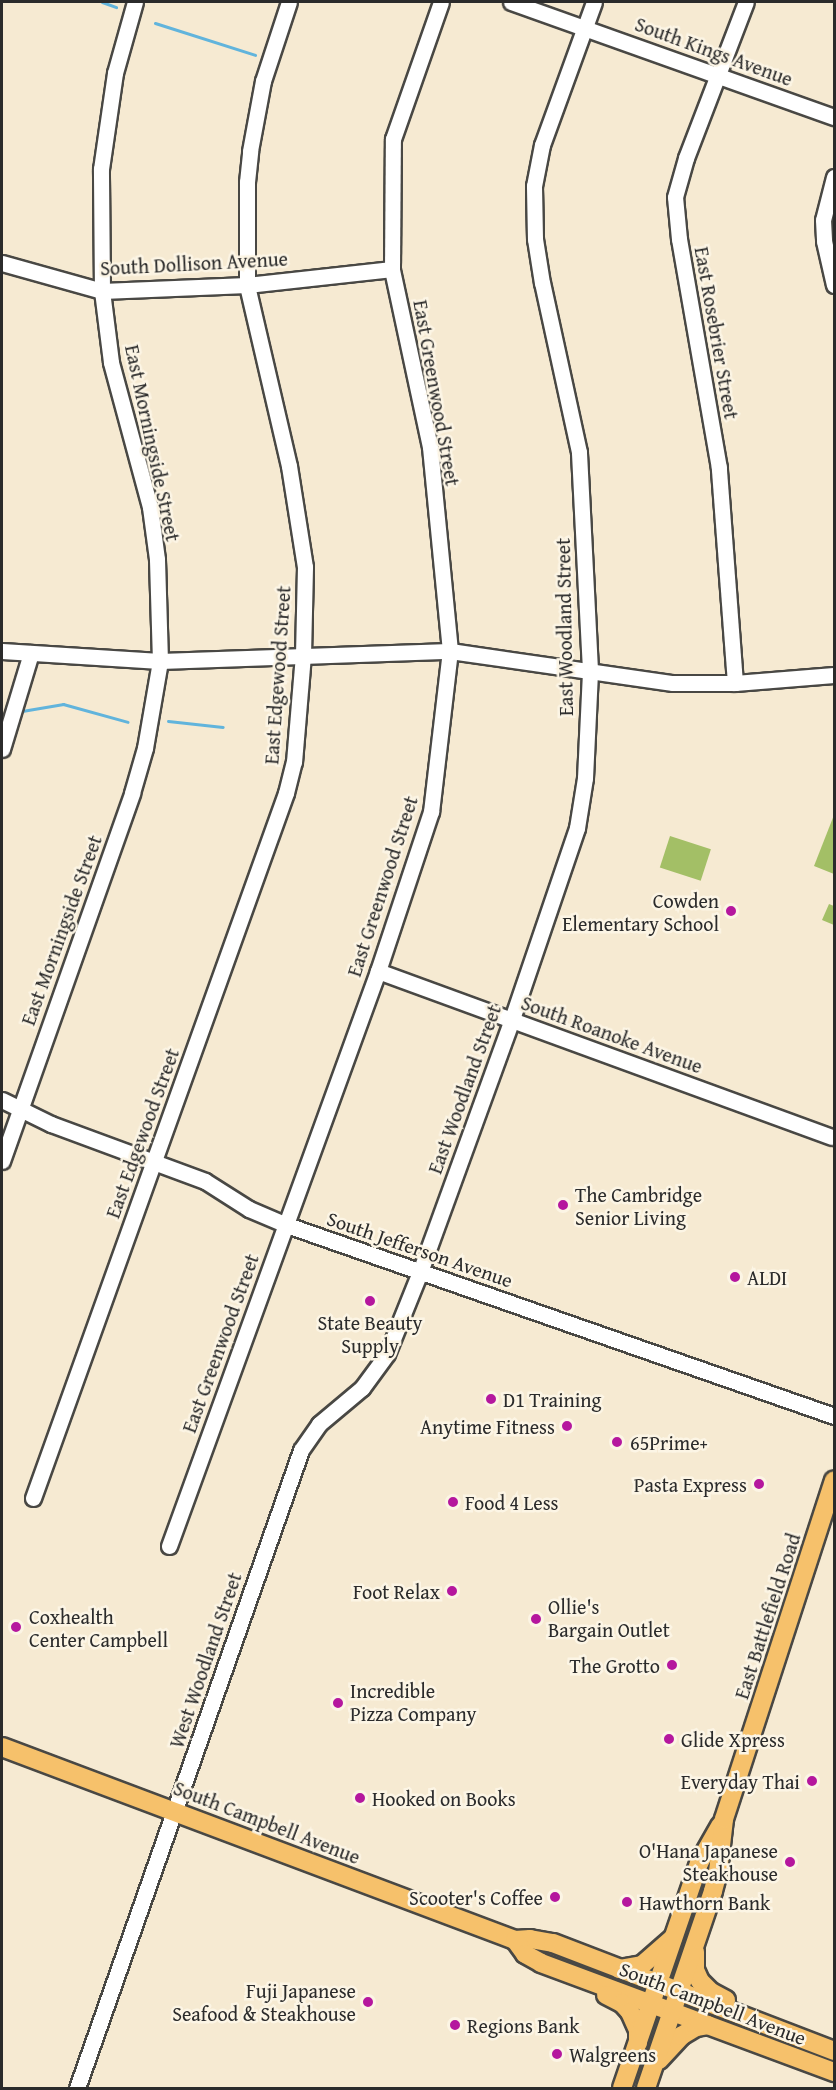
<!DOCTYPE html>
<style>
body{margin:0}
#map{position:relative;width:836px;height:2090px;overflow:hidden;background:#f6ead2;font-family:"Gentium Book Plus",serif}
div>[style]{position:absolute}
.green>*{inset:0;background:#a3bf66;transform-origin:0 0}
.stream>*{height:3px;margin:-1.5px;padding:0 1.5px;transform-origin:1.5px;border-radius:1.5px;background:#61b4dc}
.roads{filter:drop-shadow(2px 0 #494844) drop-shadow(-2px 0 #494844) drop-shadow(0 2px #494844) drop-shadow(0 -2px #494844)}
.minor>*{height:15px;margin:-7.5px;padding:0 7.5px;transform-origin:7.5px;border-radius:7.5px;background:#fff}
.major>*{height:18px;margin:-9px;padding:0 9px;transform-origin:9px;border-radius:9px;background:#f6c16b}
.dots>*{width:16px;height:16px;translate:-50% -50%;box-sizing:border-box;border:3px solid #fcf5e5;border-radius:50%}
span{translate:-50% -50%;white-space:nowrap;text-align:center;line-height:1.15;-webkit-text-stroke:5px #fcf5e5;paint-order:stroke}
.street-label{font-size:20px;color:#2b2b2b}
.poi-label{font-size:20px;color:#2b2b2b}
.right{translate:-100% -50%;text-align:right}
.left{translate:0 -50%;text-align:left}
.frame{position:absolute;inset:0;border:3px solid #2b2b2b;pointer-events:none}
</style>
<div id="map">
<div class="green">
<i style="clip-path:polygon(834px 815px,834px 874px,814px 866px)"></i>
<i style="left:670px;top:836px;width:43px;height:33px;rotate:18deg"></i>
<i style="clip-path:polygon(829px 904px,834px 906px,834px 925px,822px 920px)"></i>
</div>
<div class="stream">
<i style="left:102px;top:2px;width:15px;rotate:20deg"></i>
<i style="left:155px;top:23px;width:105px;rotate:17.7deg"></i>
<i style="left:22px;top:711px;width:42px;rotate:-9.7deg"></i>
<i style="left:63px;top:704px;width:67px;rotate:15.5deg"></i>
<i style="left:2px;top:717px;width:1px;rotate:-45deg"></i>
<i style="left:168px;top:721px;width:55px;rotate:6.2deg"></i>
</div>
<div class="roads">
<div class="minor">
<i style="left:511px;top:2px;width:343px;rotate:19.6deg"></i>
<i style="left:834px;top:177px;width:44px;rotate:104.3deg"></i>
<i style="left:823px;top:220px;width:21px;rotate:87deg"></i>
<i style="left:824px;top:241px;width:45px;rotate:77.2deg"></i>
<i style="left:2px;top:263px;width:104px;rotate:15.6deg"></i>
<i style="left:102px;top:291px;width:145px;rotate:-2.4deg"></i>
<i style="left:247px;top:285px;width:146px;rotate:-6.3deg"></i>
<i style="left:2px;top:651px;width:158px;rotate:3.6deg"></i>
<i style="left:160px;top:661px;width:290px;rotate:-2deg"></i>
<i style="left:450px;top:651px;width:225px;rotate:8.2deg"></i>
<i style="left:673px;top:683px;width:62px"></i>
<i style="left:735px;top:683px;width:99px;rotate:-4.6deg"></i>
<i style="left:735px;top:683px;width:216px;rotate:-94.3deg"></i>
<i style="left:719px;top:468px;width:232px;rotate:-99.9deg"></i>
<i style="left:679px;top:239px;width:42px;rotate:-95.4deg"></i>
<i style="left:675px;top:197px;width:41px;rotate:-74.2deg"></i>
<i style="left:686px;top:158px;width:167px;rotate:-69deg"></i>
<i style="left:2px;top:749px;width:100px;rotate:-73.2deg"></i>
<i style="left:378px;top:971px;width:483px;rotate:20.1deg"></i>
<i style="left:2px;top:1100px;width:55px;rotate:26.1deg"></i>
<i style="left:51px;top:1124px;width:164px;rotate:20.3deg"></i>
<i style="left:205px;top:1181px;width:52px;rotate:32.5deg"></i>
<i style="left:249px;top:1209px;width:38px;rotate:23deg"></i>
<i style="left:284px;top:1224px;width:583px;rotate:19.24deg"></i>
<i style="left:2px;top:1161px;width:390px;rotate:-70.5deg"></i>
<i style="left:132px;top:793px;width:47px;rotate:-73.9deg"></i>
<i style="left:145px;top:748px;width:88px;rotate:-80.2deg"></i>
<i style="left:160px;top:661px;width:102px;rotate:-91.7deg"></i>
<i style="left:157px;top:559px;width:52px;rotate:-97.7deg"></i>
<i style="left:150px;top:507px;width:150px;rotate:-105.1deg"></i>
<i style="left:111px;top:362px;width:72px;rotate:-97.2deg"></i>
<i style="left:102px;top:291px;width:122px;rotate:-90.5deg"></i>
<i style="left:101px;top:169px;width:97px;rotate:-81.7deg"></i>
<i style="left:115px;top:73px;width:74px;rotate:-74.3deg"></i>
<i style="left:33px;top:1498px;width:749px;rotate:-70.26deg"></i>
<i style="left:286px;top:793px;width:32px;rotate:-76deg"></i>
<i style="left:294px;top:762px;width:107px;rotate:-85.2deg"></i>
<i style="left:303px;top:655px;width:88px;rotate:-88.7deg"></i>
<i style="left:305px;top:567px;width:102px;rotate:-99deg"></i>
<i style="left:289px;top:466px;width:186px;rotate:-103.1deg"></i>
<i style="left:247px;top:285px;width:103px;rotate:-90deg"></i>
<i style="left:247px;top:182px;width:31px;rotate:-84deg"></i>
<i style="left:250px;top:151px;width:71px;rotate:-79.5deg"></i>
<i style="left:263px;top:81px;width:83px;rotate:-71.8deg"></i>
<i style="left:169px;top:1546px;width:612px;rotate:-70.02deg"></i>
<i style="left:378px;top:971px;width:168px;rotate:-71.6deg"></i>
<i style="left:431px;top:812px;width:162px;rotate:-83.3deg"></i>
<i style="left:450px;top:651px;width:205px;rotate:-95.6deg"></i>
<i style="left:430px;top:447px;width:182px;rotate:-102.1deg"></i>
<i style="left:392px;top:269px;width:130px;rotate:-89.6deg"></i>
<i style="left:393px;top:139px;width:145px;rotate:-70.7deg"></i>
<i style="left:77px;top:2088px;width:676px;rotate:-70.65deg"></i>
<i style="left:301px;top:1450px;width:32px;rotate:-55deg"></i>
<i style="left:319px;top:1424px;width:56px;rotate:-39.9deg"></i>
<i style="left:362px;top:1388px;width:42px;rotate:-53.7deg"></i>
<i style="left:387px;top:1354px;width:88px;rotate:-68.1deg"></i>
<i style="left:420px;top:1272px;width:269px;rotate:-70deg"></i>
<i style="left:512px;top:1019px;width:202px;rotate:-71.2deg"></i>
<i style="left:577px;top:828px;width:51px;rotate:-80.9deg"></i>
<i style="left:585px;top:778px;width:108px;rotate:-87.3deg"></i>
<i style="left:590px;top:670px;width:218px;rotate:-92.9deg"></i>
<i style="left:579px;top:452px;width:173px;rotate:-102.3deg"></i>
<i style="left:542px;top:283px;width:45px;rotate:-99deg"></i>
<i style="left:535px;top:239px;width:53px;rotate:-91.1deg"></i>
<i style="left:534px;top:186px;width:42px;rotate:-79deg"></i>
<i style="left:542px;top:145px;width:152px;rotate:-70deg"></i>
</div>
<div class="major">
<i style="left:2px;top:1747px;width:548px;rotate:20.62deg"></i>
<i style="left:515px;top:1940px;width:15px;rotate:-4deg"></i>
<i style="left:530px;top:1939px;width:23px;rotate:10deg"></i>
<i style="left:553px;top:1943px;width:301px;rotate:21deg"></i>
<i style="left:515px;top:1940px;width:17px;rotate:54deg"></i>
<i style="left:525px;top:1954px;width:18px;rotate:29deg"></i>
<i style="left:541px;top:1963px;width:313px;rotate:20.4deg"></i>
<i style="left:695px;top:1952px;width:18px;rotate:90deg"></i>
<i style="left:695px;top:1970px;width:12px;rotate:66deg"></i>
<i style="left:700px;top:1981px;width:16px;rotate:45deg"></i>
<i style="left:711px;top:1992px;width:17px;rotate:28deg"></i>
<i style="left:619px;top:1969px;width:23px;rotate:-10deg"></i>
<i style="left:642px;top:1965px;width:41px;rotate:-41.1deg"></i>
<i style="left:606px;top:1995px;width:18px;rotate:27deg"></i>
<i style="left:622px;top:2003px;width:12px;rotate:48deg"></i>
<i style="left:630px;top:2012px;width:20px;rotate:66deg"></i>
<i style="left:638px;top:2030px;width:13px;rotate:90deg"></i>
<i style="left:659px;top:2060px;width:33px;rotate:-47deg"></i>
<i style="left:681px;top:2036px;width:17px;rotate:-31deg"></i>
<i style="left:696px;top:2027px;width:12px;rotate:-9deg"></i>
<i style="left:622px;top:2088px;width:238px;rotate:-71.1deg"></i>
<i style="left:699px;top:1863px;width:43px;rotate:-60.4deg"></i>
<i style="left:646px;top:2088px;width:208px;rotate:-71.2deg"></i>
<i style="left:713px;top:1891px;width:20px;rotate:-75deg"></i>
<i style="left:718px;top:1872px;width:53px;rotate:-83.5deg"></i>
<i style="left:724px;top:1819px;width:356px;rotate:-72deg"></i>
</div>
</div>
<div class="dots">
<i style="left:731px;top:911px;background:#b5179e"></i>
<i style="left:563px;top:1205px;background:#b5179e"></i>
<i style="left:735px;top:1277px;background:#b5179e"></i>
<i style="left:370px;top:1301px;background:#b5179e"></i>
<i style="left:491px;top:1399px;background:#b5179e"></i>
<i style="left:567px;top:1426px;background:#b5179e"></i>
<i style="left:617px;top:1442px;background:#b5179e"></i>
<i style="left:759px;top:1484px;background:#b5179e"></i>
<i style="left:453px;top:1502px;background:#b5179e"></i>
<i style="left:452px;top:1591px;background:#b5179e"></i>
<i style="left:536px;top:1619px;background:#b5179e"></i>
<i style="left:16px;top:1627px;background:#b5179e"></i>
<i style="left:672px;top:1665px;background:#b5179e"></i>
<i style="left:338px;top:1703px;background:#b5179e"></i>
<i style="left:669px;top:1739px;background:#b5179e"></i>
<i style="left:812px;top:1781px;background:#b5179e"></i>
<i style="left:360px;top:1798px;background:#b5179e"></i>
<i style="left:790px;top:1862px;background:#b5179e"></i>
<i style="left:555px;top:1897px;background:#b5179e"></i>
<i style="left:627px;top:1902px;background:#b5179e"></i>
<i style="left:368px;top:2002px;background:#b5179e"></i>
<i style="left:455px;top:2025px;background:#b5179e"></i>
<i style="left:557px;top:2054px;background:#b5179e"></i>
</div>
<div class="street-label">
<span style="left:714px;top:51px;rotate:20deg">South Kings Avenue</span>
<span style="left:194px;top:263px;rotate:-3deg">South Dollison Avenue</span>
<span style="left:717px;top:333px;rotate:80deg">East Rosebrier Street</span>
<span style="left:437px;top:393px;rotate:80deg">East Greenwood Street</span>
<span style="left:153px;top:443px;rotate:78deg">East Morningside Street</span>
<span style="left:564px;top:627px;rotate:-91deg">East Woodland Street</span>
<span style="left:277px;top:675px;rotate:-86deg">East Edgewood Street</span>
<span style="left:382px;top:886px;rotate:-72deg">East Greenwood Street</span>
<span style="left:61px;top:930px;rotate:-70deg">East Morningside Street</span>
<span style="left:612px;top:1034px;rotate:20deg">South Roanoke Avenue</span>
<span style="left:464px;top:1089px;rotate:-70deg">East Woodland Street</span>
<span style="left:142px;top:1133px;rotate:-70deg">East Edgewood Street</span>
<span style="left:420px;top:1249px;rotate:19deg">South Jefferson Avenue</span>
<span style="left:220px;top:1343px;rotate:-70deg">East Greenwood Street</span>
<span style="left:767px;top:1616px;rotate:-72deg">East Battlefield Road</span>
<span style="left:205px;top:1660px;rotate:-71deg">West Woodland Street</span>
<span style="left:267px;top:1822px;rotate:21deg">South Campbell Avenue</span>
<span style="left:713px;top:2003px;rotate:21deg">South Campbell Avenue</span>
</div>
<div class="poi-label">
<span class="right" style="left:719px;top:912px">Cowden<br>Elementary School</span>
<span class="left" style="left:575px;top:1206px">The Cambridge<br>Senior Living</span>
<span class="left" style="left:747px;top:1277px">ALDI</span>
<span style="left:370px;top:1334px">State Beauty<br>Supply</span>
<span class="left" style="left:503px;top:1399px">D1 Training</span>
<span class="right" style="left:555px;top:1426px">Anytime Fitness</span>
<span class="left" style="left:630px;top:1442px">65Prime+</span>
<span class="right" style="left:747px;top:1484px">Pasta Express</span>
<span class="left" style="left:465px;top:1502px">Food 4 Less</span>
<span class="right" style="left:440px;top:1591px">Foot Relax</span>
<span class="left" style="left:548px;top:1618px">Ollie's<br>Bargain Outlet</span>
<span class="left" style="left:29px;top:1628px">Coxhealth<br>Center Campbell</span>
<span class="right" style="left:660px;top:1665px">The Grotto</span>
<span class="left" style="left:350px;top:1702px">Incredible<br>Pizza Company</span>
<span class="left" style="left:681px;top:1739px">Glide Xpress</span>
<span class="right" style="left:800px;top:1781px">Everyday Thai</span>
<span class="left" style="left:372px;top:1798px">Hooked on Books</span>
<span class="right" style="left:778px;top:1862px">O'Hana Japanese<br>Steakhouse</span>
<span class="right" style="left:543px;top:1897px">Scooter's Coffee</span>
<span class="left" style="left:639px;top:1902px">Hawthorn Bank</span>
<span class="right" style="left:356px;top:2002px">Fuji Japanese<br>Seafood &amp; Steakhouse</span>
<span class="left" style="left:467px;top:2025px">Regions Bank</span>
<span class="left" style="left:569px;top:2054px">Walgreens</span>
</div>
<div class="frame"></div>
</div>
